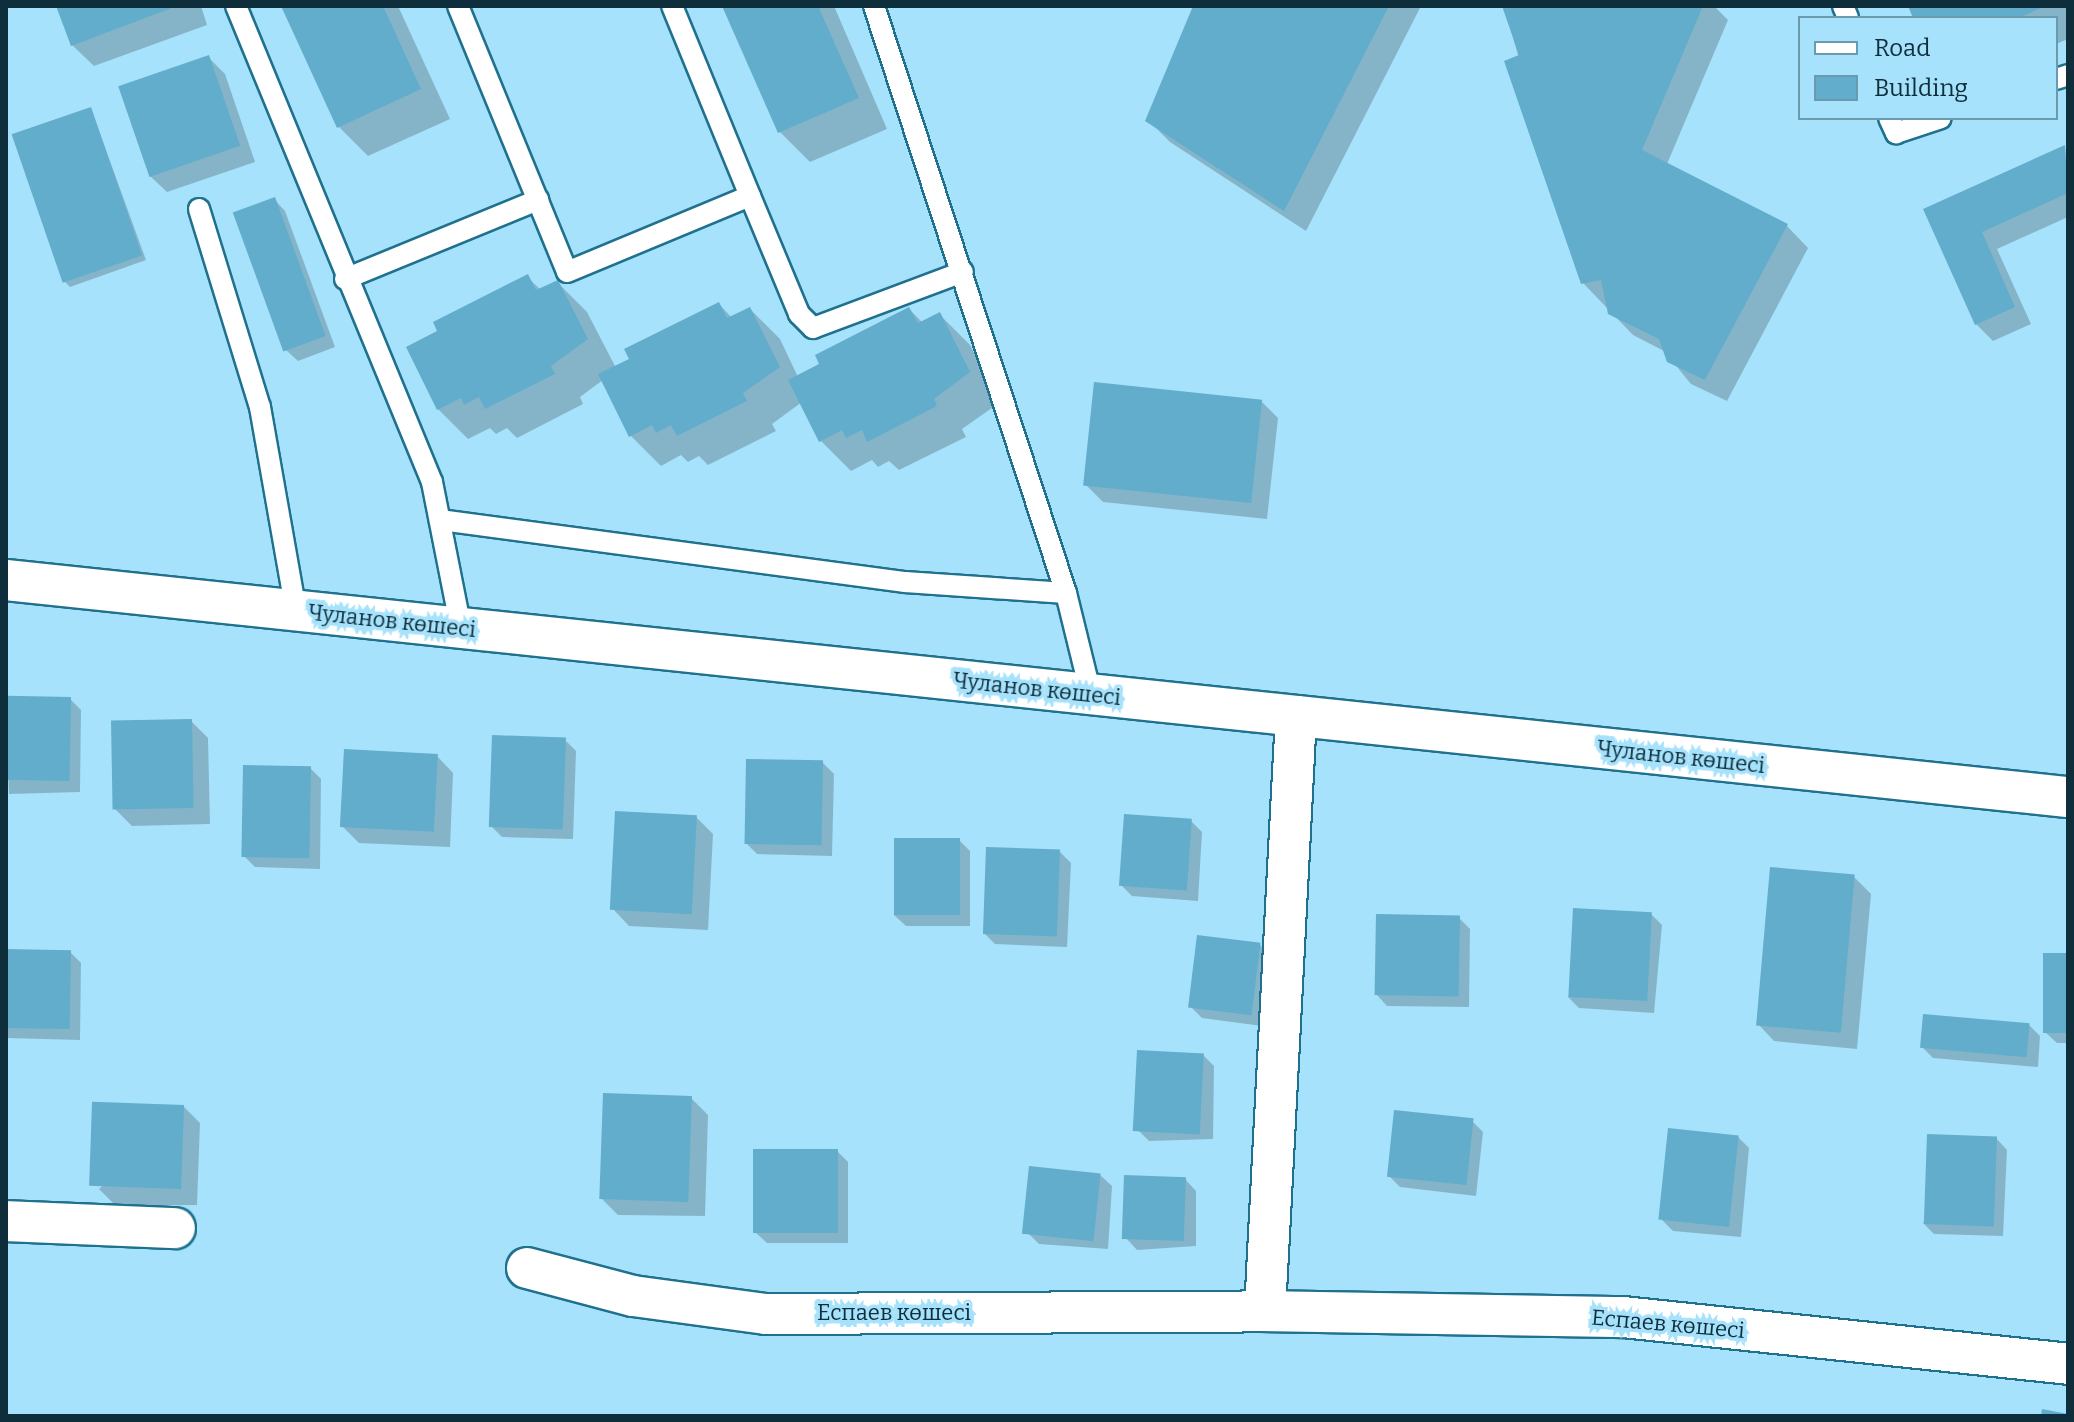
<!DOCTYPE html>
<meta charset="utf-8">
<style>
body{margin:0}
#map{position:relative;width:2074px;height:1422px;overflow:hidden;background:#a7e2fc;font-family:Bitter,serif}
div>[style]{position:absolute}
.shadow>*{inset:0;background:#0003}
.building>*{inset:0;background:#61adcb;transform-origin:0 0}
.roads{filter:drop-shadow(2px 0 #1f718e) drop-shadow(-2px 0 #1f718e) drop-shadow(0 2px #1f718e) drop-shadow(0 -2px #1f718e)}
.service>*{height:20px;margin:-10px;padding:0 10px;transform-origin:10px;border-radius:10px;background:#fff}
.minor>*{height:40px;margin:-20px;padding:0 20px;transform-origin:20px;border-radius:20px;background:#fff}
span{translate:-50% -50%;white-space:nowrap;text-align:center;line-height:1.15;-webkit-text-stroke:7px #a7e2fc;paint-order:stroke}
.street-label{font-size:22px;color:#0d2e3a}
.frame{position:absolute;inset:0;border:8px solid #0d2e3a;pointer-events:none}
.legend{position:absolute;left:1798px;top:16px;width:260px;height:104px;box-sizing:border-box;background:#a7e2fc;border:2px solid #699aae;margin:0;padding:10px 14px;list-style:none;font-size:24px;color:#0d2e3a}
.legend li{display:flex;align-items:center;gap:16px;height:40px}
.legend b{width:40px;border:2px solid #699aae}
</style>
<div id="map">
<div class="shadow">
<i style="clip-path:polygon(58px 6px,201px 6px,207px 25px,94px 66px,72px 45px)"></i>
<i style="clip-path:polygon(283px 6px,398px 6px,450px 119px,368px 156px,338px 126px)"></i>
<i style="clip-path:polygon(725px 6px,834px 6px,887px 129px,810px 162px,780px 132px)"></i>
<i style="clip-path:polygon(1195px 6px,1421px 6px,1306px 231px,1170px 142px,1148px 120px)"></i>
<i style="clip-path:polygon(1504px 6px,1714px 6px,1728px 20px,1667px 164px,1787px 226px,1808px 248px,1727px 401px,1691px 384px,1664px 351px,1633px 335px,1583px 283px)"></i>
<i style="clip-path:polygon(1910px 6px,2068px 6px,2068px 39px,2056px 44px,2056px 18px,1915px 18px)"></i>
<i style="clip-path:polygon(208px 57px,225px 74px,255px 162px,167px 192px,150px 176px)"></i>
<i style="clip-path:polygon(91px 109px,146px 260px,70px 287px,65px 282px)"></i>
<i style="clip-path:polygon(2065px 148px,2068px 217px,1997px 249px,2031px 324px,1993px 341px,1976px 324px,1925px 210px)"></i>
<i style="clip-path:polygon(274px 199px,285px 211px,335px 347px,298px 361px,286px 350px)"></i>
<i style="clip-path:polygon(527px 277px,541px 290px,557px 282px,587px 312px,616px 368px,719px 304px,732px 318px,750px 309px,780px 339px,798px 377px,909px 309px,923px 323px,940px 315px,970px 345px,999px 403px,962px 429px,966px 437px,899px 470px,889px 461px,878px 467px,872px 460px,851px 471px,821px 441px,802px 402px,772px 424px,776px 431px,708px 465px,699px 456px,688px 462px,681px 455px,661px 466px,631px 436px,603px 380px,580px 397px,583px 404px,517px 438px,507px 428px,496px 434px,490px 428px,468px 439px,438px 409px,440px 332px)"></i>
<i style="clip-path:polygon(1261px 401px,1278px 418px,1267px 519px,1103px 502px,1086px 485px)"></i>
<i style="clip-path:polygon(70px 699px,81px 710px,80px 792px,9px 794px,6px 700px)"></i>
<i style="clip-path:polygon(191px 721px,208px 738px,210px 824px,132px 826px,115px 809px)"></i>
<i style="clip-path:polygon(565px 740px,576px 751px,573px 839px,502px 837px,491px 826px)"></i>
<i style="clip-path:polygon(437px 756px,453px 773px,450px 847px,359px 843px,342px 826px)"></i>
<i style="clip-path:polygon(823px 763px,834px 774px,832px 856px,757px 854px,746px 843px)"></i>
<i style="clip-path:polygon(310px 768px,321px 779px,320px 869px,255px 867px,244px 856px)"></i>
<i style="clip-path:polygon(696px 817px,713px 834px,708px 930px,629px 926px,613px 909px)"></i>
<i style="clip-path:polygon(1191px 821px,1202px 832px,1198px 901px,1132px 896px,1121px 885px)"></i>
<i style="clip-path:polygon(959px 840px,970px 851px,970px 926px,906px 926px,894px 915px)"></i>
<i style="clip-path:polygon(1060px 852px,1071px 863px,1067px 947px,995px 944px,984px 933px)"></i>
<i style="clip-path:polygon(1854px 877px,1871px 894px,1857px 1049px,1774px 1041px,1758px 1024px)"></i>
<i style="clip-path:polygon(1651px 914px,1662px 925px,1654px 1013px,1579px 1008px,1568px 997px)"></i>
<i style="clip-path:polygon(1459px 918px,1470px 929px,1469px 1007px,1387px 1006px,1376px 994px)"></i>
<i style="clip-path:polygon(1260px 945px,1271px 956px,1262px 1026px,1202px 1018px,1191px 1007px)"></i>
<i style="clip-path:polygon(6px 951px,70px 952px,81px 963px,80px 1040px,6px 1038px)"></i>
<i style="clip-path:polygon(2068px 955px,2068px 1043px,2057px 1043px,2045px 1032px)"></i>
<i style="clip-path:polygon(2029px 1025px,2040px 1036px,2038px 1067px,1933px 1058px,1922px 1047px)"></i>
<i style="clip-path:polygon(1203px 1055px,1214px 1066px,1213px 1139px,1149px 1141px,1138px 1130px)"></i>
<i style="clip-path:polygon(691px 1098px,708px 1115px,705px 1216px,618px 1215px,601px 1198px)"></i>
<i style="clip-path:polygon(184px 1107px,200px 1123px,197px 1205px,116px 1206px,99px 1189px)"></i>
<i style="clip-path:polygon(1472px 1121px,1483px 1132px,1476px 1196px,1400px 1187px,1389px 1176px)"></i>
<i style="clip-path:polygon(1738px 1137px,1749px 1148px,1741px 1237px,1673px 1231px,1662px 1220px)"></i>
<i style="clip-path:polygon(1996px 1138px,2007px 1150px,2003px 1236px,1934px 1234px,1923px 1223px)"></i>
<i style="clip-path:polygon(837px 1151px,848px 1162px,848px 1243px,767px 1243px,755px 1232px)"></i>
<i style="clip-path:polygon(1100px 1175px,1112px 1186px,1108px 1249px,1039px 1244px,1028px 1233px)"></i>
<i style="clip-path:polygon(1185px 1179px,1196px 1191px,1196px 1246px,1137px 1250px,1126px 1238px)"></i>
</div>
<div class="building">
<i style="clip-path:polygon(56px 6px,177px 6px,71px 46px)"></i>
<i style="clip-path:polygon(281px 6px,383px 6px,421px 89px,337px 128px)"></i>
<i style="clip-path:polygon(722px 6px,818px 6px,859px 98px,778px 133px)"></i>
<i style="clip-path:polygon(1193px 6px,1389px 6px,1284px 211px,1145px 121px)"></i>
<i style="clip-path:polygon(1502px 6px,1703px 6px,1642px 150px,1788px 224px,1705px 380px,1667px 362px,1659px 339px,1608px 314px,1601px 280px,1581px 284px,1504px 61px,1519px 55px)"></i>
<i style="clip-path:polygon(1908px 6px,2045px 6px,2019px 18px,1913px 18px)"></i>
<i style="left:209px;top:55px;width:96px;height:96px;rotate:71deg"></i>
<i style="left:91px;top:107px;width:157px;height:84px;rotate:71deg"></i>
<i style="clip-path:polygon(2065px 145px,2068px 193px,1982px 232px,2015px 307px,1975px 325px,1923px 209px)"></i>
<i style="left:275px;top:197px;width:148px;height:45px;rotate:70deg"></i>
<i style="clip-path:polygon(528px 274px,536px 290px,558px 280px,588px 339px,551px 366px,555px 374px,485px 409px,479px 397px,464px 405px,461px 398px,437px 410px,406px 347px,437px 331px,433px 322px)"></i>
<i style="clip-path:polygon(719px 302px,727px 318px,750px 307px,780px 367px,743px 393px,747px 401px,677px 436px,671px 425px,656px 433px,652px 425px,629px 437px,598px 374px,629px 359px,624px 349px)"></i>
<i style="clip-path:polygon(909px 307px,918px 323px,940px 312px,970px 372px,934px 399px,937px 406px,867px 442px,862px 430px,846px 438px,842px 430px,819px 442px,788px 380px,819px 364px,815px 355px)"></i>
<i style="left:1094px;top:382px;width:169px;height:104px;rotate:6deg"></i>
<i style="left:71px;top:697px;width:84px;height:65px;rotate:91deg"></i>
<i style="left:192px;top:719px;width:89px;height:81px;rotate:89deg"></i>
<i style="left:492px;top:735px;width:74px;height:92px;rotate:2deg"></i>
<i style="left:344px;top:749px;width:94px;height:78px;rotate:3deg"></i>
<i style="left:746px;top:759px;width:77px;height:85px;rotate:1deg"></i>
<i style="left:243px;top:765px;width:68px;height:92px;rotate:1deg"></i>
<i style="left:615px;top:811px;width:82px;height:99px;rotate:3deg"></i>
<i style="left:1124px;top:814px;width:68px;height:72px;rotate:4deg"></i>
<i style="left:894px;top:838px;width:66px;height:77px"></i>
<i style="left:986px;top:847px;width:74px;height:87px;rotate:2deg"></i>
<i style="left:1770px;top:867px;width:85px;height:159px;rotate:5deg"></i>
<i style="left:1573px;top:908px;width:79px;height:89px;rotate:3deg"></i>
<i style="left:1376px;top:914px;width:84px;height:81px;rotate:1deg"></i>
<i style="left:1197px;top:935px;width:64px;height:73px;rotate:7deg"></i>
<i style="left:6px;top:949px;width:65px;height:79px;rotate:1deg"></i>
<i style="left:2043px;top:953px;width:25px;height:80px"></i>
<i style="left:1923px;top:1014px;width:107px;height:34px;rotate:5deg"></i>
<i style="left:1137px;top:1050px;width:67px;height:81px;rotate:3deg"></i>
<i style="left:603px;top:1093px;width:89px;height:106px;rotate:2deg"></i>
<i style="left:184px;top:1105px;width:84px;height:92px;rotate:92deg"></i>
<i style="left:1394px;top:1110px;width:80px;height:67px;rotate:6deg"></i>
<i style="left:1668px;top:1128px;width:71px;height:92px;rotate:6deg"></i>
<i style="left:1927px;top:1134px;width:70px;height:90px;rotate:2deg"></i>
<i style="left:753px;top:1149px;width:85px;height:84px"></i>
<i style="left:1029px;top:1166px;width:72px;height:68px;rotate:6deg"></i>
<i style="left:1124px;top:1175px;width:62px;height:64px;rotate:2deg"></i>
<i style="clip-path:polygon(2042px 1409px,2068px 1414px,2068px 1416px,2041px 1416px)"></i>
</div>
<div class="roads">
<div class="service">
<i style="left:236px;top:6px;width:515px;rotate:67.62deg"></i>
<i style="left:432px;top:482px;width:149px;rotate:78.8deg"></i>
<i style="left:458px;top:6px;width:287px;rotate:67.7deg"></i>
<i style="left:567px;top:272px;width:198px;rotate:-22.6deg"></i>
<i style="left:750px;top:196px;width:205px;rotate:-112.3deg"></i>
<i style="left:874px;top:6px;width:618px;rotate:71.89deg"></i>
<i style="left:1066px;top:593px;width:105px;rotate:76.2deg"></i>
<i style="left:1843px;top:6px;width:13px;rotate:67deg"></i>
<i style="left:2056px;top:79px;width:13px;rotate:-18deg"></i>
<i style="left:1889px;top:118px;width:17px;rotate:65deg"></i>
<i style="left:1896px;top:133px;width:47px;rotate:-18.4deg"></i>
<i style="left:750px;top:196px;width:128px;rotate:67.4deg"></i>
<i style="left:799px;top:314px;width:20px;rotate:45deg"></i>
<i style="left:813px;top:328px;width:160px;rotate:-20.5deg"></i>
<i style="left:199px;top:209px;width:207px;rotate:72.9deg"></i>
<i style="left:260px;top:407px;width:207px;rotate:80deg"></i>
<i style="left:345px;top:279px;width:209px;rotate:-22.3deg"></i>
<i style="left:440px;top:520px;width:469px;rotate:7.6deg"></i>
<i style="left:905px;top:582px;width:161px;rotate:3.9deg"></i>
</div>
<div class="minor">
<i style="left:6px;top:580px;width:2073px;rotate:6.01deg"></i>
<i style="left:6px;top:1221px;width:169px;rotate:2.4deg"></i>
<i style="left:527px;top:1268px;width:110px;rotate:14.8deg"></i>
<i style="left:633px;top:1296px;width:134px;rotate:7.7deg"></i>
<i style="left:766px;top:1314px;width:499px;rotate:-0.3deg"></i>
<i style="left:1265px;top:1311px;width:596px;rotate:-87.02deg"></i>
<i style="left:1265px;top:1311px;width:358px;rotate:1deg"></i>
<i style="left:1623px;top:1317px;width:447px;rotate:6deg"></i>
</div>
</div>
<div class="street-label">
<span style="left:392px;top:621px;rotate:6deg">Чуланов көшесі</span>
<span style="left:1037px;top:689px;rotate:6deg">Чуланов көшесі</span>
<span style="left:1681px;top:757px;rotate:6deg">Чуланов көшесі</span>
<span style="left:894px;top:1313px">Еспаев көшесі</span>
<span style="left:1668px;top:1324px;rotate:5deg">Еспаев көшесі</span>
</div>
<div class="frame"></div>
<ul class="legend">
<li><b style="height:10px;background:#fff"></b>Road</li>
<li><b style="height:22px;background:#61adcb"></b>Building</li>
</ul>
</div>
